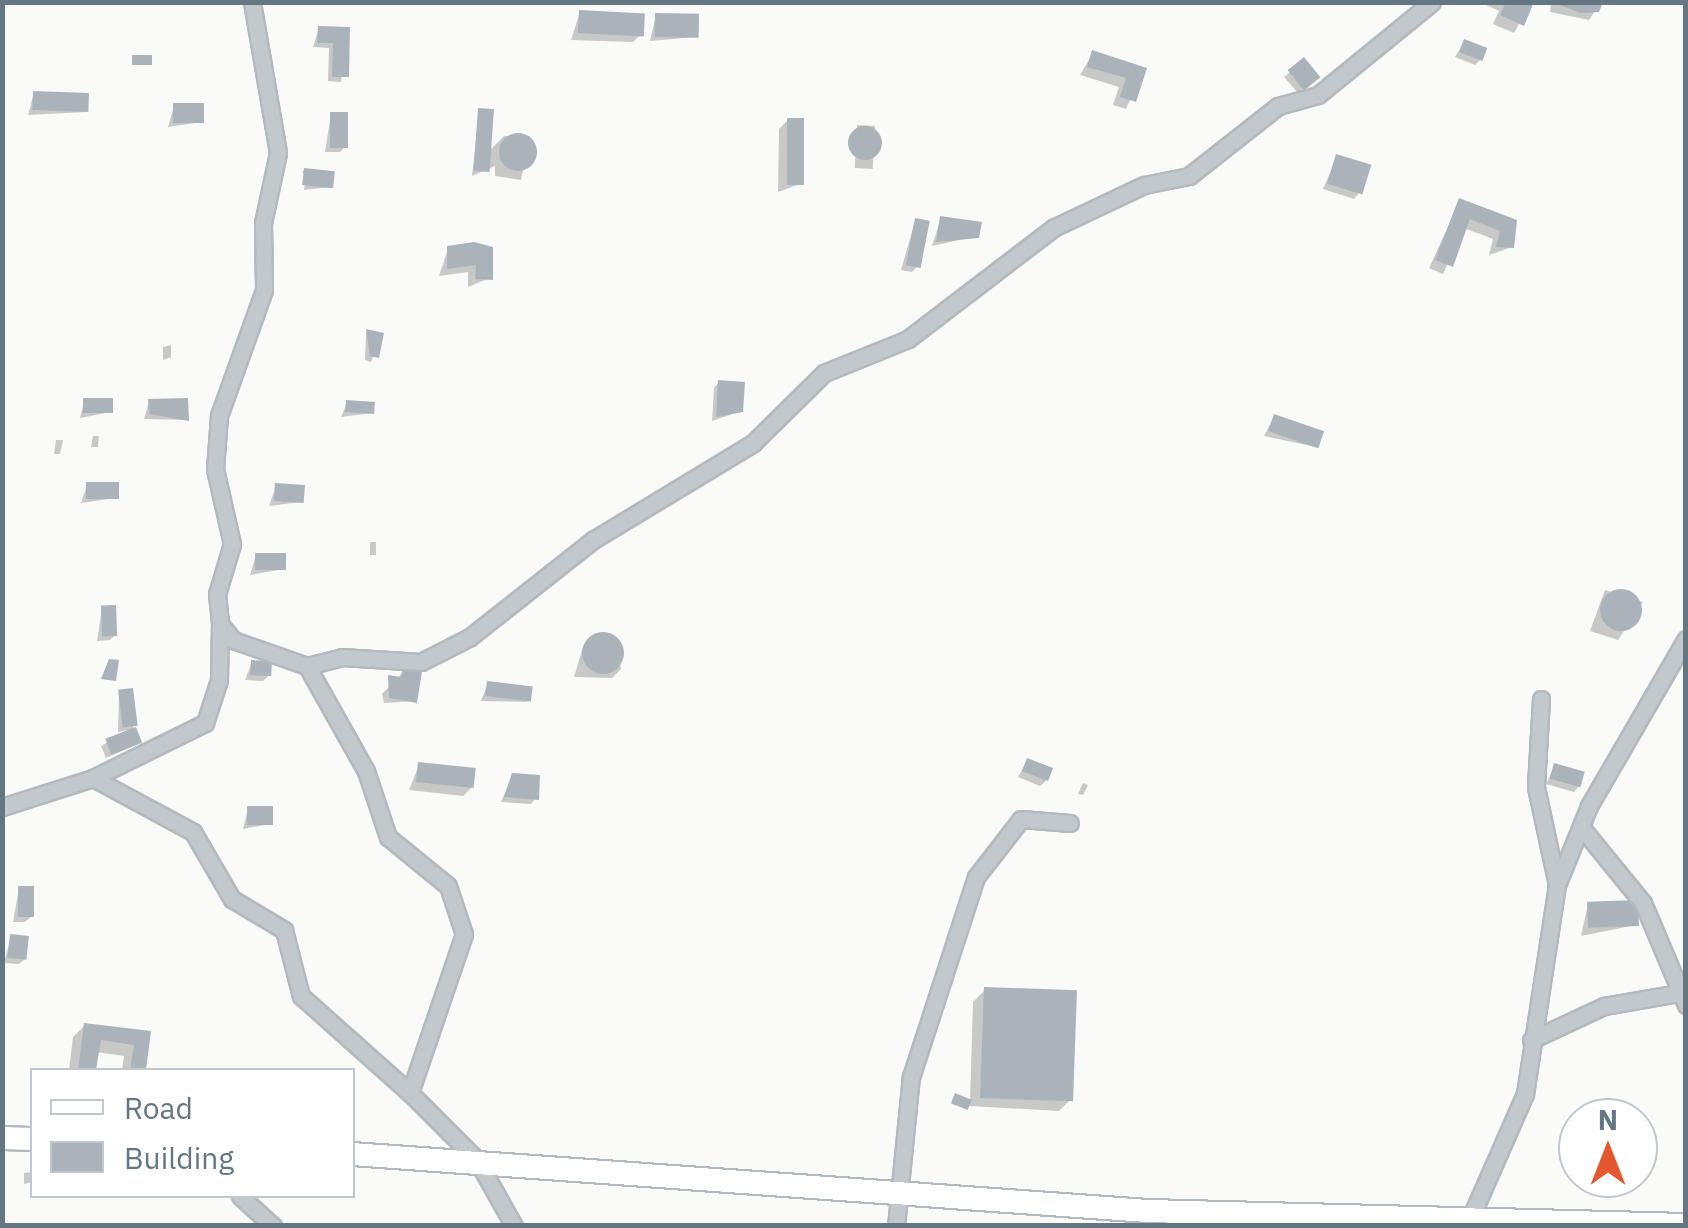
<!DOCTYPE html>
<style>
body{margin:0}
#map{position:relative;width:1688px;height:1228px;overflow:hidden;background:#fafaf8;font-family:"IBM Plex Sans",sans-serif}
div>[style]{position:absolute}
.shadow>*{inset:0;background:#0003;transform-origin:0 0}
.building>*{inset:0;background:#aab3b9;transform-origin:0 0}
.round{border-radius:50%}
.roads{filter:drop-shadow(2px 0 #b3babf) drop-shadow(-2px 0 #b3babf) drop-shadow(0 2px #b3babf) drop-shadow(0 -2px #b3babf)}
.street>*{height:15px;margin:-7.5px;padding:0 7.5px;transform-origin:7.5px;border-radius:7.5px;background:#c3c8cc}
.secondary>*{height:22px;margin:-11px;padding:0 11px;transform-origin:11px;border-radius:11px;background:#fff}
span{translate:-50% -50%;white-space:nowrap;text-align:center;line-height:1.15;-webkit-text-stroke:10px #fff;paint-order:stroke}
.frame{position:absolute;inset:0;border:5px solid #657683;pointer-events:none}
.legend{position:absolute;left:30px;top:1068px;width:325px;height:130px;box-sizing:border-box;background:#fff;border:2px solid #c1c8cd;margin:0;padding:12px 18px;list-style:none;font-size:30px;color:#657683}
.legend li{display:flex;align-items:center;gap:20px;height:50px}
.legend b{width:50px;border:2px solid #c1c8cd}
.north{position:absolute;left:1558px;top:1098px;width:100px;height:100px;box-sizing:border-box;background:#fff;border:2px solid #c1c8cd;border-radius:50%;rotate:0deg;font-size:28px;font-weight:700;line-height:40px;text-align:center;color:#657683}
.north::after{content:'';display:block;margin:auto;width:35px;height:45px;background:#e4572e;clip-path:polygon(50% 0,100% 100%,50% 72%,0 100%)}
</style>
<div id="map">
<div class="shadow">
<i style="clip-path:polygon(1480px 2px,1531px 2px,1514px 33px,1493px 24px,1499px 11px)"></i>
<i style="clip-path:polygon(1551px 2px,1601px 2px,1589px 20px,1550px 12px)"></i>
<i style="clip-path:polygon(580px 12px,641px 34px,633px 42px,571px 40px)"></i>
<i style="clip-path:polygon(656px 15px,696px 37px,650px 41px)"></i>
<i style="clip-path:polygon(319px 28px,348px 29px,341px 82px,328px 81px,329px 48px,313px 47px)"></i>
<i style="clip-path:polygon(1464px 42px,1480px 60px,1475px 65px,1455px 57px)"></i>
<i style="clip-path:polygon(1093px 53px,1144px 69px,1126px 109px,1113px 105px,1119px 87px,1080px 75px)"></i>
<i style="clip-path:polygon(1304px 60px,1312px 82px,1298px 93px,1284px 77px)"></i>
<i style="clip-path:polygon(34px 93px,86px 112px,28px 115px)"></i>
<i style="clip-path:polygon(174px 106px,202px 122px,168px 127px)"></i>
<i style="clip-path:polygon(479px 111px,491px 149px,504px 136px,530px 136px,521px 180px,495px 176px,495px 166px,472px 176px)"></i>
<i style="clip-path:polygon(331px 114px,345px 147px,340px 152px,325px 152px)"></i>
<i style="clip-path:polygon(788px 120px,800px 184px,778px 192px,779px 129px)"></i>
<i style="left:857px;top:125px;width:18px;height:43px;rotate:3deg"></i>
<i style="clip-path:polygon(1337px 157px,1359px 193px,1354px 199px,1323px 189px)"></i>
<i style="clip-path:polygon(306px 173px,302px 173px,304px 170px,331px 187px,304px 190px)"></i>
<i style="clip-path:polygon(1460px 201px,1514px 222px,1512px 247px,1489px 255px,1493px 239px,1464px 228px,1443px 274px,1429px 268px)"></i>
<i style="clip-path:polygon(941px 218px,977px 236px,932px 246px)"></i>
<i style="clip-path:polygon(915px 221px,917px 267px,912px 272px,901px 270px)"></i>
<i style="clip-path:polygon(448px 249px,491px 249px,490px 278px,468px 287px,468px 272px,439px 276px)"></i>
<i style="clip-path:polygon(366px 332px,381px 335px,371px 362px,365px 360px)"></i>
<i style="clip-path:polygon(171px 345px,171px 357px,163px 360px,163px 347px)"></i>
<i style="clip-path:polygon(719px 382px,741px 411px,712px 421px,714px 388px)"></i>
<i style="clip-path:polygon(84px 402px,111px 412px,80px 418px)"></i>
<i style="clip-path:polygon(149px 402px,186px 420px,144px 419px)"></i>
<i style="clip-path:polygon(347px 403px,372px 413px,341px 417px)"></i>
<i style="clip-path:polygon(1274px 417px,1316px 447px,1264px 436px)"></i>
<i style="clip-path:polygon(93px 436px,99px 436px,98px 447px,91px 447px)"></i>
<i style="clip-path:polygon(56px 440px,63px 440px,60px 454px,54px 454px)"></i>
<i style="clip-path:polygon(87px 485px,116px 498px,81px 503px)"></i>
<i style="clip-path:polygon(276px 486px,301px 502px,269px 506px)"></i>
<i style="left:370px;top:542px;width:6px;height:13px"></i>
<i style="clip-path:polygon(256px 555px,284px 569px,250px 575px)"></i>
<i style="clip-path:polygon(1605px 590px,1643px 602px,1618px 640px,1590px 631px)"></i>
<i style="clip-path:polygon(102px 608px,115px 635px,110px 640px,97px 641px)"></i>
<i style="clip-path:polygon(615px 637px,621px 669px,612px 678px,574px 677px,583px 647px)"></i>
<i style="clip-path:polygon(252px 662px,268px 676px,263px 681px,245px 680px)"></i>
<i style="clip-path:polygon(404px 671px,414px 701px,384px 703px,382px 694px)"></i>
<i style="clip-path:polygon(488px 683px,528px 702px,481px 701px)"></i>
<i style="clip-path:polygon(119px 692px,140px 743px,106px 758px,101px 746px,128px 730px,118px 732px)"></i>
<i style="clip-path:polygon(1027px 761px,1046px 781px,1040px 786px,1018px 777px)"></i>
<i style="clip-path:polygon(419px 765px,472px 787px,463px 796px,409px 790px)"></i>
<i style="clip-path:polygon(1555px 766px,1579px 786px,1574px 792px,1546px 784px)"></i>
<i style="clip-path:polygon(513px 775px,536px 798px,531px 804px,501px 802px)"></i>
<i style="clip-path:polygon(1083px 783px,1088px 785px,1083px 795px,1078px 794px)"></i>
<i style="clip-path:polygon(248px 809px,270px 824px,243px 829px)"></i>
<i style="clip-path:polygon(19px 888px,31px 917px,25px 922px,13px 922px)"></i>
<i style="clip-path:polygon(1588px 904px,1636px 925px,1581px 936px)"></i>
<i style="clip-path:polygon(11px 937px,25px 959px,19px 964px,4px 963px)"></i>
<i style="clip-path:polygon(985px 990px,1071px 1099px,1059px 1111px,951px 1105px,970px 1102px,973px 1002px)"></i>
<i style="clip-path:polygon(85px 1025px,148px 1034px,143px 1070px,122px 1070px,124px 1056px,96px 1052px,94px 1070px,69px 1070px,73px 1037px)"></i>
<i style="clip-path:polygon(32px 1172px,32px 1182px,24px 1184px,24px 1173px)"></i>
</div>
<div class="building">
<i style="clip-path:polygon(1506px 2px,1534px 2px,1524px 26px,1500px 15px)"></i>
<i style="clip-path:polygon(1603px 2px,1599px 12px,1581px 13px,1554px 3px)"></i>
<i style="left:579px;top:10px;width:66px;height:23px;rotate:3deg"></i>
<i style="left:655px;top:13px;width:44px;height:24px;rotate:1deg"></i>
<i style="clip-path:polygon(318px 26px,350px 27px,349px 77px,332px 77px,333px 43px,317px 43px)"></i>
<i style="left:1464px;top:39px;width:25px;height:14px;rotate:21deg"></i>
<i style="clip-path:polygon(1092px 50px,1147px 68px,1136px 102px,1120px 97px,1126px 78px,1087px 67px)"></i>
<i style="left:132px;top:55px;width:20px;height:10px"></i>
<i style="left:1304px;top:57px;width:26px;height:21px;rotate:51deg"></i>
<i style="left:33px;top:91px;width:56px;height:19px;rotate:2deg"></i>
<i style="left:173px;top:103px;width:31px;height:20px"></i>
<i style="left:478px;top:108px;width:16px;height:63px;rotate:4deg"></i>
<i style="left:330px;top:112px;width:18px;height:36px"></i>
<i style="left:787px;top:118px;width:17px;height:67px"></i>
<i class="round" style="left:848px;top:126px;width:34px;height:34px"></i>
<i class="round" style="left:499px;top:133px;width:38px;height:38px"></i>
<i style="left:1336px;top:154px;width:37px;height:31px;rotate:17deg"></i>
<i style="left:304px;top:168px;width:31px;height:17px;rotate:6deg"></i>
<i style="clip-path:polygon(1459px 198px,1517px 220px,1514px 248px,1496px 247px,1500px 231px,1470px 219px,1453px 267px,1435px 260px)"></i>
<i style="clip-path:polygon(940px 216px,982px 222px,979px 238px,936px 242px)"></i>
<i style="left:915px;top:218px;width:15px;height:48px;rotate:11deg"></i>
<i style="clip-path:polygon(474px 242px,493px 247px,493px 280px,475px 279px,476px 265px,447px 269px,447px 246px)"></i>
<i style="clip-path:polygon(366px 329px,384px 333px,379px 358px,370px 356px)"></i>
<i style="clip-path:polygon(718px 380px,745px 382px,743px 412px,716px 417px)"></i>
<i style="left:113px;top:398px;width:15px;height:30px;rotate:90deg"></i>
<i style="clip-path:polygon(188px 398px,189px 421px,149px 414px,148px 399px)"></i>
<i style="left:346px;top:400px;width:29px;height:12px;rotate:4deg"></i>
<i style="left:1274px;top:414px;width:53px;height:18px;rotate:19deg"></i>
<i style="left:86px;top:482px;width:33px;height:17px"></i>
<i style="left:275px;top:483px;width:30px;height:18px;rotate:4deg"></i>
<i style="left:255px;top:553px;width:31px;height:17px"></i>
<i class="round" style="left:1600px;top:589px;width:42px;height:42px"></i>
<i style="left:116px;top:605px;width:31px;height:15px;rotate:88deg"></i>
<i class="round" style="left:582px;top:632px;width:42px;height:42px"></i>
<i style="clip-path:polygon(109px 659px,119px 660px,116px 681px,101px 679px)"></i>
<i style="left:251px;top:660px;width:21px;height:15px;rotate:3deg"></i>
<i style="clip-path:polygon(403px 668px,422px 671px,417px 703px,389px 698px,388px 675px,401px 677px)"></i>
<i style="left:487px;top:681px;width:46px;height:15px;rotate:7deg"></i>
<i style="left:133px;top:688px;width:38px;height:15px;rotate:83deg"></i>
<i style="left:136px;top:727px;width:17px;height:33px;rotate:69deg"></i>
<i style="left:1027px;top:758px;width:28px;height:14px;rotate:21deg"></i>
<i style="left:418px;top:762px;width:58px;height:20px;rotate:6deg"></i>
<i style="left:1554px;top:763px;width:32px;height:16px;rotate:16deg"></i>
<i style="clip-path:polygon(512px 773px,540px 775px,539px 800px,504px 797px)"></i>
<i style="left:247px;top:806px;width:26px;height:19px"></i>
<i style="left:18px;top:886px;width:16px;height:31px"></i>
<i style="left:1638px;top:900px;width:26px;height:51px;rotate:88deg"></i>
<i style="left:10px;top:934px;width:19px;height:24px;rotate:6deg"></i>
<i style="left:984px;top:987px;width:93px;height:111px;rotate:2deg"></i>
<i style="clip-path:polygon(84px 1023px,151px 1031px,146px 1070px,130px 1070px,134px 1045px,101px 1040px,96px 1070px,78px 1070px)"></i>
<i style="left:955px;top:1093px;width:18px;height:11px;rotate:22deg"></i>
</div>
<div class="roads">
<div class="street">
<i style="left:252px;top:2px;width:153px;rotate:80.2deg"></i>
<i style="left:278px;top:153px;width:72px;rotate:102.1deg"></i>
<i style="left:263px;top:223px;width:67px;rotate:89.1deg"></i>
<i style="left:264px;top:290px;width:134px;rotate:109.7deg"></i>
<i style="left:219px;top:416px;width:53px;rotate:94.3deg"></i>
<i style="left:215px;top:469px;width:77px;rotate:77.2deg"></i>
<i style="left:232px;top:544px;width:52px;rotate:106.7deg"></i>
<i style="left:217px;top:594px;width:30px;rotate:84deg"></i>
<i style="left:220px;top:624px;width:21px;rotate:51deg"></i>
<i style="left:233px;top:640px;width:78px;rotate:19.4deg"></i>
<i style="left:307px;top:666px;width:120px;rotate:60.7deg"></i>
<i style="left:366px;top:771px;width:70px;rotate:71.6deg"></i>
<i style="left:388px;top:837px;width:77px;rotate:39.2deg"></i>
<i style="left:448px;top:886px;width:51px;rotate:71.6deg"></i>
<i style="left:464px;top:934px;width:168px;rotate:108.8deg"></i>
<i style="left:410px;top:1093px;width:95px;rotate:45deg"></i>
<i style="left:477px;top:1160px;width:76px;rotate:60.7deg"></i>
<i style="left:307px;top:666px;width:36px;rotate:-14deg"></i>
<i style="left:342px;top:657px;width:79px;rotate:3.6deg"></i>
<i style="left:421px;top:662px;width:55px;rotate:-27deg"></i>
<i style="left:470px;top:637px;width:157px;rotate:-38.3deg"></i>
<i style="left:593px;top:540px;width:187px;rotate:-31.2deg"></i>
<i style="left:753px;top:443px;width:100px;rotate:-44.6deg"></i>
<i style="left:824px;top:373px;width:91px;rotate:-22deg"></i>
<i style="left:908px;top:339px;width:183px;rotate:-37.4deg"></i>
<i style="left:1053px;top:228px;width:101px;rotate:-25.3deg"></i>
<i style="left:1144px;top:185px;width:46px;rotate:-11.3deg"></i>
<i style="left:1189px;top:176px;width:113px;rotate:-38.2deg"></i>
<i style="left:1278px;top:106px;width:41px;rotate:-15.4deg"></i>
<i style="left:1318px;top:95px;width:147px;rotate:-39.2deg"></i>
<i style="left:1541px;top:699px;width:88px;rotate:93.3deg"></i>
<i style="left:1536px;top:787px;width:100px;rotate:77.9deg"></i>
<i style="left:93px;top:778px;width:114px;rotate:28.4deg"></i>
<i style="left:193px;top:832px;width:78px;rotate:59.8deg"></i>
<i style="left:232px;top:899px;width:61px;rotate:30.8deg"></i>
<i style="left:284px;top:930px;width:68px;rotate:75.6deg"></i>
<i style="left:301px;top:996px;width:146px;rotate:41.7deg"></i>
<i style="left:2px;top:807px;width:96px;rotate:-17.7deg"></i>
<i style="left:93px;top:778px;width:125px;rotate:-26.2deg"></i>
<i style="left:205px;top:723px;width:45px;rotate:-72deg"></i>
<i style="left:219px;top:680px;width:56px;rotate:-89deg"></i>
<i style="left:1581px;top:827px;width:98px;rotate:50.8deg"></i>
<i style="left:1643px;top:903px;width:111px;rotate:67.1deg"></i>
<i style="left:1531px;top:1040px;width:81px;rotate:-25deg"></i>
<i style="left:1604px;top:1006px;width:81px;rotate:-9.9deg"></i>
<i style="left:240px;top:1196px;width:45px;rotate:42.3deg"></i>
<i style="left:1470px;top:1219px;width:137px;rotate:-66.3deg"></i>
<i style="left:1525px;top:1094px;width:211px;rotate:-81.3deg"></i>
<i style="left:1557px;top:885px;width:85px;rotate:-67.9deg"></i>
<i style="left:1589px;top:806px;width:193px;rotate:-59.9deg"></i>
<i style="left:896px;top:1226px;width:150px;rotate:-84.3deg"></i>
<i style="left:911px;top:1077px;width:210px;rotate:-72deg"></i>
<i style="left:976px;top:877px;width:73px;rotate:-52.2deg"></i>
<i style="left:1021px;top:819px;width:49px;rotate:4.7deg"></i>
</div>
<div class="secondary">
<i style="left:2px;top:1138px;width:30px;rotate:2deg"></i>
<i style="left:352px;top:1154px;width:798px;rotate:4.1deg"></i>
<i style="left:1148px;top:1211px;width:538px;rotate:1.49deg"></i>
</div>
</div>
<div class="frame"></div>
<ul class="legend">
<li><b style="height:12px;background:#fff"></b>Road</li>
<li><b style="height:28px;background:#aab3b9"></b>Building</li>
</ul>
<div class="north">N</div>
</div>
